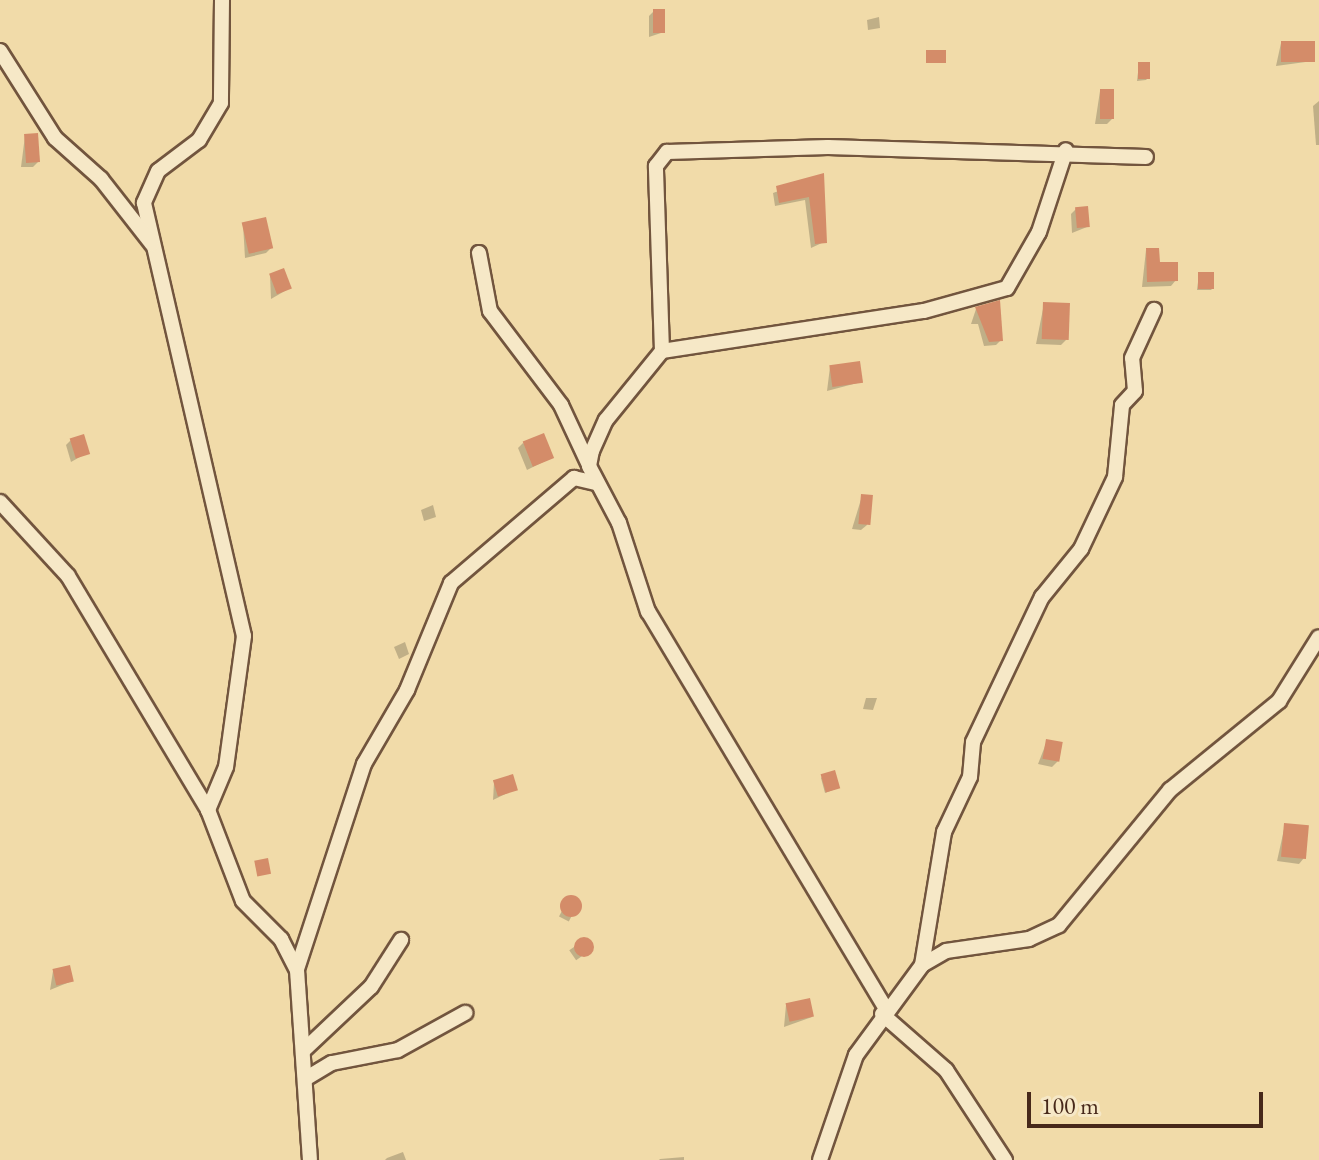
<!DOCTYPE html>
<style>
body{margin:0}
#map{position:relative;width:1319px;height:1160px;overflow:hidden;background:#f1dba9;font-family:"EB Garamond",serif}
div>[style]{position:absolute}
.shadow>*{inset:0;background:#0003;transform-origin:0 0}
.building>*{inset:0;background:#d48c69;transform-origin:0 0}
.round{border-radius:50%}
.roads{filter:drop-shadow(2px 0 #72553e) drop-shadow(-2px 0 #72553e) drop-shadow(0 2px #72553e) drop-shadow(0 -2px #72553e)}
.street>*{height:14px;margin:-7px;padding:0 7px;transform-origin:7px;border-radius:7px;background:#f6e8c7}
span{translate:-50% -50%;white-space:nowrap;text-align:center;line-height:1.15;-webkit-text-stroke:6px #f6e8c7;paint-order:stroke}
.scale{position:absolute;left:1027px;top:1092px;width:236px;height:36px;box-sizing:border-box;border:4px solid #47281a;border-top:0;padding-left:10px;font-size:24px;line-height:28px;white-space:nowrap;color:#47281a;-webkit-text-stroke:6px #f6e8c7;paint-order:stroke}
</style>
<div id="map">
<div class="shadow">
<i style="clip-path:polygon(654px 11px,664px 32px,649px 37px,649px 16px)"></i>
<i style="clip-path:polygon(879px 17px,880px 28px,868px 30px,867px 20px)"></i>
<i style="clip-path:polygon(1281px 43px,1313px 61px,1276px 66px)"></i>
<i style="clip-path:polygon(1139px 64px,1148px 78px,1146px 80px,1137px 81px)"></i>
<i style="clip-path:polygon(1100px 91px,1112px 119px,1107px 124px,1095px 124px)"></i>
<i style="clip-path:polygon(1319px 101px,1319px 145px,1316px 145px,1313px 106px)"></i>
<i style="clip-path:polygon(25px 136px,38px 162px,33px 167px,21px 167px)"></i>
<i style="clip-path:polygon(822px 175px,824px 242px,811px 248px,805px 200px,775px 206px,773px 193px)"></i>
<i style="clip-path:polygon(1076px 209px,1087px 227px,1072px 233px,1071px 214px)"></i>
<i style="clip-path:polygon(243px 224px,271px 248px,266px 253px,245px 258px)"></i>
<i style="clip-path:polygon(1146px 250px,1176px 280px,1171px 286px,1142px 287px)"></i>
<i style="clip-path:polygon(1199px 274px,1213px 288px,1211px 290px,1197px 290px)"></i>
<i style="clip-path:polygon(270px 275px,290px 288px,271px 299px)"></i>
<i style="clip-path:polygon(1044px 304px,1066px 340px,1061px 345px,1036px 344px)"></i>
<i style="clip-path:polygon(976px 309px,1001px 340px,996px 345px,984px 346px,978px 324px,971px 324px)"></i>
<i style="clip-path:polygon(830px 367px,861px 382px,827px 391px)"></i>
<i style="clip-path:polygon(71px 440px,87px 453px,71px 462px,66px 445px)"></i>
<i style="clip-path:polygon(523px 443px,551px 458px,527px 470px,518px 448px)"></i>
<i style="clip-path:polygon(862px 496px,867px 525px,861px 530px,852px 529px)"></i>
<i style="clip-path:polygon(433px 505px,436px 517px,424px 521px,421px 510px)"></i>
<i style="clip-path:polygon(405px 642px,409px 654px,399px 659px,394px 647px)"></i>
<i style="clip-path:polygon(877px 698px,873px 710px,863px 709px,866px 698px)"></i>
<i style="clip-path:polygon(1047px 741px,1058px 761px,1052px 767px,1038px 764px)"></i>
<i style="clip-path:polygon(821px 778px,823px 776px,838px 788px,825px 793px)"></i>
<i style="clip-path:polygon(494px 783px,516px 789px,493px 800px)"></i>
<i style="clip-path:polygon(1285px 825px,1304px 858px,1299px 864px,1277px 861px)"></i>
<i style="left:569px;top:897px;width:11px;height:22px;rotate:27deg"></i>
<i style="left:584px;top:940px;width:12px;height:18px;rotate:55deg"></i>
<i style="clip-path:polygon(53px 971px,72px 981px,50px 990px)"></i>
<i style="clip-path:polygon(786px 1005px,812px 1017px,784px 1027px)"></i>
<i style="clip-path:polygon(403px 1152px,406px 1160px,385px 1160px,387px 1158px)"></i>
<i style="clip-path:polygon(684px 1157px,684px 1160px,659px 1160px,660px 1159px)"></i>
</div>
<div class="building">
<i style="left:653px;top:9px;width:12px;height:24px"></i>
<i style="left:1281px;top:41px;width:34px;height:21px"></i>
<i style="left:926px;top:50px;width:20px;height:13px"></i>
<i style="left:1138px;top:62px;width:12px;height:17px"></i>
<i style="left:1100px;top:89px;width:14px;height:30px"></i>
<i style="left:38px;top:133px;width:29px;height:14px;rotate:86deg"></i>
<i style="clip-path:polygon(824px 173px,827px 243px,815px 244px,809px 197px,779px 203px,776px 186px)"></i>
<i style="left:1088px;top:206px;width:21px;height:13px;rotate:85deg"></i>
<i style="left:266px;top:217px;width:32px;height:25px;rotate:77deg"></i>
<i style="clip-path:polygon(1146px 248px,1159px 248px,1160px 262px,1178px 262px,1178px 281px,1147px 282px)"></i>
<i style="left:284px;top:268px;width:22px;height:16px;rotate:69deg"></i>
<i style="left:1198px;top:272px;width:16px;height:17px"></i>
<i style="clip-path:polygon(1000px 300px,1003px 341px,989px 342px,975px 307px)"></i>
<i style="left:1043px;top:302px;width:27px;height:37px;rotate:2deg"></i>
<i style="left:860px;top:361px;width:22px;height:31px;rotate:82deg"></i>
<i style="left:544px;top:433px;width:27px;height:23px;rotate:68deg"></i>
<i style="left:84px;top:434px;width:21px;height:15px;rotate:73deg"></i>
<i style="left:861px;top:494px;width:12px;height:30px;rotate:5deg"></i>
<i style="left:1046px;top:739px;width:17px;height:20px;rotate:10deg"></i>
<i style="left:835px;top:770px;width:19px;height:15px;rotate:74deg"></i>
<i style="left:513px;top:774px;width:17px;height:21px;rotate:73deg"></i>
<i style="left:1284px;top:823px;width:25px;height:34px;rotate:5deg"></i>
<i style="left:268px;top:858px;width:16px;height:14px;rotate:79deg"></i>
<i class="round" style="left:560px;top:895px;width:22px;height:22px"></i>
<i class="round" style="left:574px;top:937px;width:20px;height:20px"></i>
<i style="left:70px;top:965px;width:17px;height:18px;rotate:77deg"></i>
<i style="left:810px;top:998px;width:19px;height:25px;rotate:78deg"></i>
</div>
<div class="roads">
<div class="street">
<i style="left:222px;top:0;width:103px;rotate:90.6deg"></i>
<i style="left:221px;top:103px;width:43px;rotate:120.7deg"></i>
<i style="left:199px;top:140px;width:51px;rotate:142.9deg"></i>
<i style="left:158px;top:171px;width:35px;rotate:114deg"></i>
<i style="left:144px;top:203px;width:444px;rotate:77deg"></i>
<i style="left:244px;top:636px;width:132px;rotate:97.8deg"></i>
<i style="left:226px;top:767px;width:47px;rotate:112.7deg"></i>
<i style="left:208px;top:810px;width:97px;rotate:69deg"></i>
<i style="left:243px;top:901px;width:54px;rotate:45deg"></i>
<i style="left:281px;top:939px;width:35px;rotate:63deg"></i>
<i style="left:297px;top:970px;width:190px;rotate:86.1deg"></i>
<i style="left:0;top:51px;width:103px;rotate:57.7deg"></i>
<i style="left:55px;top:138px;width:62px;rotate:41.7deg"></i>
<i style="left:101px;top:179px;width:83px;rotate:51.9deg"></i>
<i style="left:479px;top:253px;width:59px;rotate:79.3deg"></i>
<i style="left:490px;top:311px;width:118px;rotate:52.9deg"></i>
<i style="left:561px;top:405px;width:66px;rotate:65deg"></i>
<i style="left:662px;top:351px;width:185px;rotate:-91.9deg"></i>
<i style="left:656px;top:166px;width:18px;rotate:-52deg"></i>
<i style="left:667px;top:152px;width:161px;rotate:-1.8deg"></i>
<i style="left:828px;top:147px;width:318px;rotate:1.8deg"></i>
<i style="left:0;top:502px;width:100px;rotate:47.4deg"></i>
<i style="left:68px;top:576px;width:273px;rotate:59.1deg"></i>
<i style="left:922px;top:965px;width:135px;rotate:-80.6deg"></i>
<i style="left:944px;top:832px;width:61px;rotate:-64.7deg"></i>
<i style="left:970px;top:777px;width:35px;rotate:-85deg"></i>
<i style="left:973px;top:742px;width:161px;rotate:-64.6deg"></i>
<i style="left:1042px;top:597px;width:62px;rotate:-50.9deg"></i>
<i style="left:1081px;top:549px;width:80px;rotate:-64.7deg"></i>
<i style="left:1115px;top:477px;width:72px;rotate:-84.4deg"></i>
<i style="left:1122px;top:405px;width:19px;rotate:-47deg"></i>
<i style="left:1135px;top:391px;width:33px;rotate:-95deg"></i>
<i style="left:1132px;top:358px;width:53px;rotate:-65.4deg"></i>
<i style="left:297px;top:969px;width:216px;rotate:-71.9deg"></i>
<i style="left:364px;top:764px;width:86px;rotate:-59.8deg"></i>
<i style="left:407px;top:690px;width:116px;rotate:-67.6deg"></i>
<i style="left:451px;top:583px;width:162px;rotate:-40.5deg"></i>
<i style="left:574px;top:478px;width:23px;rotate:13deg"></i>
<i style="left:886px;top:1009px;width:463px;rotate:-120.9deg"></i>
<i style="left:648px;top:612px;width:94px;rotate:-108deg"></i>
<i style="left:619px;top:523px;width:64px;rotate:-117.8deg"></i>
<i style="left:589px;top:466px;width:15px;rotate:-79deg"></i>
<i style="left:592px;top:451px;width:34px;rotate:-66deg"></i>
<i style="left:606px;top:420px;width:89px;rotate:-50.9deg"></i>
<i style="left:662px;top:351px;width:265px;rotate:-8.7deg"></i>
<i style="left:924px;top:311px;width:86px;rotate:-15.5deg"></i>
<i style="left:1007px;top:288px;width:64px;rotate:-60.3deg"></i>
<i style="left:1039px;top:232px;width:86px;rotate:-71.8deg"></i>
<i style="left:882px;top:1014px;width:85px;rotate:41.2deg"></i>
<i style="left:946px;top:1070px;width:108px;rotate:56.8deg"></i>
<i style="left:303px;top:1051px;width:93px;rotate:-43.3deg"></i>
<i style="left:371px;top:987px;width:56px;rotate:-57.4deg"></i>
<i style="left:305px;top:1079px;width:31px;rotate:-31deg"></i>
<i style="left:332px;top:1063px;width:67px;rotate:-11.1deg"></i>
<i style="left:398px;top:1050px;width:77px;rotate:-28.9deg"></i>
<i style="left:820px;top:1160px;width:111px;rotate:-71.1deg"></i>
<i style="left:856px;top:1055px;width:112px;rotate:-53.7deg"></i>
<i style="left:922px;top:965px;width:28px;rotate:-30deg"></i>
<i style="left:946px;top:951px;width:84px;rotate:-8.2deg"></i>
<i style="left:1029px;top:939px;width:33px;rotate:-25deg"></i>
<i style="left:1059px;top:925px;width:175px;rotate:-50.6deg"></i>
<i style="left:1170px;top:790px;width:141px;rotate:-39.2deg"></i>
<i style="left:1279px;top:701px;width:75px;rotate:-58deg"></i>
</div>
</div>
<div class="scale">100 m</div>
</div>
